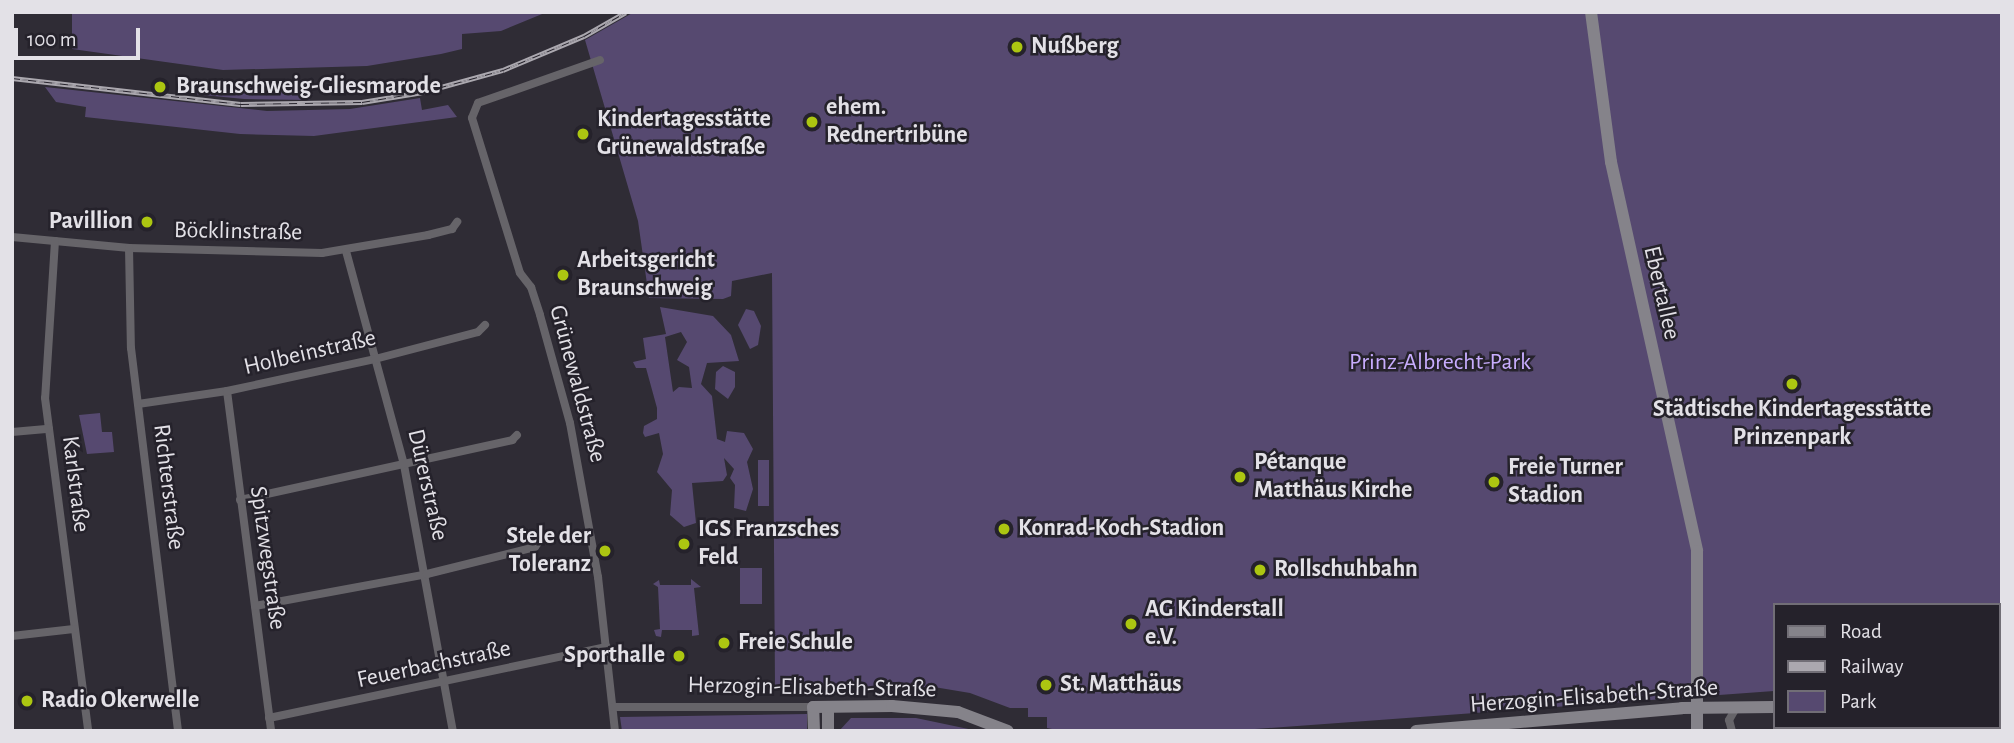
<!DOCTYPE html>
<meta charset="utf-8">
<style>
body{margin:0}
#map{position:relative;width:2014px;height:743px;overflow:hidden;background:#2f2c35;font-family:"Alegreya Sans",sans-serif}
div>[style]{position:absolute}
.green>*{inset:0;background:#564970;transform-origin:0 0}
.street>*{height:8px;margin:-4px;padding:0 4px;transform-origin:4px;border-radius:4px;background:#666469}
.secondary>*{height:12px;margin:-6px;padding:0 6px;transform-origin:6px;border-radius:6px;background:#85838a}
.rail>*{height:5px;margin-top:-2.5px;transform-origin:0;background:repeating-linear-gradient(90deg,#25222b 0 8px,#aba8af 0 16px);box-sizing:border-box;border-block:2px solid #aba8af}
.dots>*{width:19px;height:19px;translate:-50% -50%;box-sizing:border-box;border:4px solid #25222b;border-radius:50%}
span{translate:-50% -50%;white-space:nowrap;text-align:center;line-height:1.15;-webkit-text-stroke:5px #25222b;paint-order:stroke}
.poi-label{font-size:24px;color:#e3e1e7;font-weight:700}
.left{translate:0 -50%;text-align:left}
.right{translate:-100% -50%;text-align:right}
.street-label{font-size:24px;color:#e3e1e7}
.park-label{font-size:24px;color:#c8adfe}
.frame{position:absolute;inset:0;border:14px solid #e3e1e7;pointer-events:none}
.legend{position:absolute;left:1773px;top:603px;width:228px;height:126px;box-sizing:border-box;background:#25222b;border:2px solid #716e76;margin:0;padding:9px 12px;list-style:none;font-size:21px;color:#e3e1e7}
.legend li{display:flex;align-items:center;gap:14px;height:35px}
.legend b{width:35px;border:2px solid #716e76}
.scale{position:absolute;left:14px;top:28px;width:126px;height:32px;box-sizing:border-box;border:4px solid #e3e1e7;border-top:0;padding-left:9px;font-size:21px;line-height:24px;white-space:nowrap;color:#e3e1e7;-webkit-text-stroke:5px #25222b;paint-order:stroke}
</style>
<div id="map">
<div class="green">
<i style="clip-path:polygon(72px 12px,547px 12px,501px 31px,462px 34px,462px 49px,441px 54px,367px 66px,223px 70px,72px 49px)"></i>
<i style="clip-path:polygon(634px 12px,2002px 12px,2002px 677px,1998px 677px,1998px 605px,1774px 605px,1774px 691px,1228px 731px,1062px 731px,1047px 728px,1047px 717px,1028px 717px,1028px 708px,1010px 708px,970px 693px,934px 687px,775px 687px,772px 273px,732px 281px,731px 296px,723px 299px,649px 298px,638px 221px,585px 40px)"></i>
<i style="clip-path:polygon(194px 85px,286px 89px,288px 94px,313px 94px,309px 100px,244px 99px,193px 94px)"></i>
<i style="clip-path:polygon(45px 87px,267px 111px,350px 109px,420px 98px,422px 110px,448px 105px,457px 117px,314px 136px,240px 134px,85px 117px,86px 107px,56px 102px)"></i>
<i style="clip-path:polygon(evenodd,660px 307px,713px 316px,731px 335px,739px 361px,707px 363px,701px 384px,712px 396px,717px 439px,725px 442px,727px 431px,744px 433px,753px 449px,747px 462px,753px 489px,746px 511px,734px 508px,735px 485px,730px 478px,734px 469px,724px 458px,727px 475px,723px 481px,692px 483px,696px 523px,684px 527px,670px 515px,672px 490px,657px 472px,663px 454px,659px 433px,645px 437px,643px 433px,644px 426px,657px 419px,657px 408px,646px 368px,636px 368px,633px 362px,646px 359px,643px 338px,666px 334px,660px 307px,681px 332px,687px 342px,677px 360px,689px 367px,692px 388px,679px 387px,673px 392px,665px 337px,681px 332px)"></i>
<i style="clip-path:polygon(746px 309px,754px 311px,761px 326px,758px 345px,750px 349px,738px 325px)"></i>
<i style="clip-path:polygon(723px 366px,735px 372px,735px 387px,728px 399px,715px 389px,716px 372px)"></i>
<i style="clip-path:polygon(100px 413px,102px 432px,112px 432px,114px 452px,87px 454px,79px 415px)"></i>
<i style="left:758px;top:460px;width:11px;height:46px"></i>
<i style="left:740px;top:568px;width:22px;height:36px"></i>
<i style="clip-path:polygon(691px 579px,701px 587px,694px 588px,699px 635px,692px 636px,692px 630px,662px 630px,661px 637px,656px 636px,654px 630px,660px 629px,658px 587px,653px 584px,659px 580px,660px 585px,691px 585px)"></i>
<i style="clip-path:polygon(807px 714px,807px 731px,622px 731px,620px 717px)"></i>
<i style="clip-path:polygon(851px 718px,916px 718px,978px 731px,839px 731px)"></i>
</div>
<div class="street">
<i style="left:600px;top:60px;width:129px;rotate:160.6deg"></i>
<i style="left:478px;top:103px;width:16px;rotate:112deg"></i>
<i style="left:472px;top:118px;width:162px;rotate:72.8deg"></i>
<i style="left:520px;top:273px;width:18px;rotate:52deg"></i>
<i style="left:531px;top:287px;width:29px;rotate:72deg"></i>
<i style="left:540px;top:315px;width:112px;rotate:74.5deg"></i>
<i style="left:570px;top:423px;width:157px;rotate:79.7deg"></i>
<i style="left:598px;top:577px;width:155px;rotate:83.7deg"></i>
<i style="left:12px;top:237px;width:118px;rotate:5.4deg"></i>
<i style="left:129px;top:248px;width:193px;rotate:1.5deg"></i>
<i style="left:322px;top:253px;width:108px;rotate:-9.6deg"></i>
<i style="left:428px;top:235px;width:25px;rotate:-14deg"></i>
<i style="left:452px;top:229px;width:9px;rotate:-54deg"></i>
<i style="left:55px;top:241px;width:157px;rotate:93.6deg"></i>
<i style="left:45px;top:398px;width:336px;rotate:82.6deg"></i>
<i style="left:129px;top:248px;width:100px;rotate:88.9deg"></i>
<i style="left:131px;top:348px;width:386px;rotate:83deg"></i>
<i style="left:346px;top:251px;width:222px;rotate:74.8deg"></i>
<i style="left:404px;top:465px;width:270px;rotate:79.6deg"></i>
<i style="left:227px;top:391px;width:343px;rotate:82.6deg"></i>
<i style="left:138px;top:404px;width:90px;rotate:-8.3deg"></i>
<i style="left:227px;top:391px;width:151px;rotate:-12.2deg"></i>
<i style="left:375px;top:359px;width:106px;rotate:-14.7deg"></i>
<i style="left:478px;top:332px;width:10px;rotate:-45deg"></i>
<i style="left:12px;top:432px;width:37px;rotate:-5deg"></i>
<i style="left:240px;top:500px;width:279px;rotate:-12.4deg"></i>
<i style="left:512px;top:440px;width:7px;rotate:-45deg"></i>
<i style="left:255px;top:606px;width:175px;rotate:-10.5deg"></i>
<i style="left:427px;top:574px;width:111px;rotate:-14deg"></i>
<i style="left:535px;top:547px;width:9px;rotate:-54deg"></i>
<i style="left:12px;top:636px;width:62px;rotate:-6.4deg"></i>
<i style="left:613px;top:707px;width:200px"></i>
<i style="left:269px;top:718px;width:345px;rotate:-11.9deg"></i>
<i style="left:1732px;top:731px;width:11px;rotate:-105deg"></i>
<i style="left:1729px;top:720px;width:14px;rotate:-60deg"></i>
</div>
<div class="secondary">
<i style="left:1591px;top:12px;width:151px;rotate:82.4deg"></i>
<i style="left:1611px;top:162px;width:398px;rotate:77.5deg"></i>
<i style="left:1697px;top:551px;width:180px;rotate:90deg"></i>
<i style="left:1998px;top:690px;width:4px;rotate:-14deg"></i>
<i style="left:828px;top:707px;width:24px;rotate:90deg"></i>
<i style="left:814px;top:731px;width:24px;rotate:-92deg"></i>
<i style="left:813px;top:707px;width:79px;rotate:-0.7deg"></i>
<i style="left:892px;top:706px;width:66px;rotate:5.2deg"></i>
<i style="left:958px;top:712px;width:53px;rotate:20.8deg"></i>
<i style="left:1416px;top:731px;width:267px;rotate:-4.9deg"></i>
<i style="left:1682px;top:708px;width:92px;rotate:-0.6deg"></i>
</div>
<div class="rail">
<i style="left:12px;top:78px;width:230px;rotate:6.5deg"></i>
<i style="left:241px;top:104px;width:121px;rotate:-0.9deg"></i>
<i style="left:362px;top:102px;width:62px;rotate:-9.3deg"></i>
<i style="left:423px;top:92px;width:83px;rotate:-15.4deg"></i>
<i style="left:503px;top:70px;width:88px;rotate:-22.8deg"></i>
<i style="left:584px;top:36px;width:48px;rotate:-29.7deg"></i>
</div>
<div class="dots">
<i style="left:1017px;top:47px;background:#acc611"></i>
<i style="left:160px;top:87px;background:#acc611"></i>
<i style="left:812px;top:122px;background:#acc611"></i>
<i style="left:583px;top:134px;background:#acc611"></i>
<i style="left:147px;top:222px;background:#acc611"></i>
<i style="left:563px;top:275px;background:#acc611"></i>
<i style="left:1792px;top:384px;background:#acc611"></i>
<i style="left:1240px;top:477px;background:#acc611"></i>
<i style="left:1494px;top:482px;background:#acc611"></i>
<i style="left:1004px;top:529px;background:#acc611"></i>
<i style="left:684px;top:544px;background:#acc611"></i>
<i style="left:605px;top:551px;background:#acc611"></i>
<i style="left:1260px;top:570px;background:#acc611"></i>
<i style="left:1131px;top:624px;background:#acc611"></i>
<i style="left:724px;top:643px;background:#acc611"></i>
<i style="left:679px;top:656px;background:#acc611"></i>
<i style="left:1046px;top:685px;background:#acc611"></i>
<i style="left:27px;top:701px;background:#acc611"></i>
</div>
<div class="poi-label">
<span class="left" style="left:1031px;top:47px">Nußberg</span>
<span class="left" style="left:176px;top:87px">Braunschweig-Gliesmarode</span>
<span class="left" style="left:826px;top:122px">ehem.<br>Rednertribüne</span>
<span class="left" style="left:597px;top:134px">Kindertagesstätte<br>Grünewaldstraße</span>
<span class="right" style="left:133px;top:222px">Pavillion</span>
<span class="left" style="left:577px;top:275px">Arbeitsgericht<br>Braunschweig</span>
<span style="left:1792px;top:424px">Städtische Kindertagesstätte<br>Prinzenpark</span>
<span class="left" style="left:1254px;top:477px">Pétanque<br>Matthäus Kirche</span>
<span class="left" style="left:1508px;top:482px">Freie Turner<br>Stadion</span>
<span class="left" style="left:1018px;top:529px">Konrad-Koch-Stadion</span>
<span class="left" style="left:698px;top:544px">IGS Franzsches<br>Feld</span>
<span class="right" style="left:591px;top:551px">Stele der<br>Toleranz</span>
<span class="left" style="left:1274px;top:570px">Rollschuhbahn</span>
<span class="left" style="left:1145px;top:624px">AG Kinderstall<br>e.V.</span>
<span class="left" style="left:738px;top:643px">Freie Schule</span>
<span class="right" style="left:665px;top:656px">Sporthalle</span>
<span class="left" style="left:1060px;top:685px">St. Matthäus</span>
<span class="left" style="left:41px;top:701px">Radio Okerwelle</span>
</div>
<div class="street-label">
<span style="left:238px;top:232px;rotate:1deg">Böcklinstraße</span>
<span style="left:1661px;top:293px;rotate:77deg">Ebertallee</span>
<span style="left:310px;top:353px;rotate:-13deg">Holbeinstraße</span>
<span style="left:577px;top:384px;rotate:75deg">Grünewaldstraße</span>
<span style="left:75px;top:484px;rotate:83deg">Karlstraße</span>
<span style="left:427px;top:485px;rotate:77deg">Dürerstraße</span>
<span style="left:168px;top:487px;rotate:83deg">Richterstraße</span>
<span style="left:267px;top:558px;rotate:82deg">Spitzwegstraße</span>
<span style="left:434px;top:665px;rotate:-12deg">Feuerbachstraße</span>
<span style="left:812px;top:688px;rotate:1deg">Herzogin-Elisabeth-Straße</span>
<span style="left:1594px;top:697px;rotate:-4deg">Herzogin-Elisabeth-Straße</span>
</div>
<div class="park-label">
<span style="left:1440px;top:363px">Prinz-Albrecht-Park</span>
</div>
<div class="frame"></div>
<ul class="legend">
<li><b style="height:9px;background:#85838a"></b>Road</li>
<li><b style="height:9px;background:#aba8af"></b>Railway</li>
<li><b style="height:19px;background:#564970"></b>Park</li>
</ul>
<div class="scale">100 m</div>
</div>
